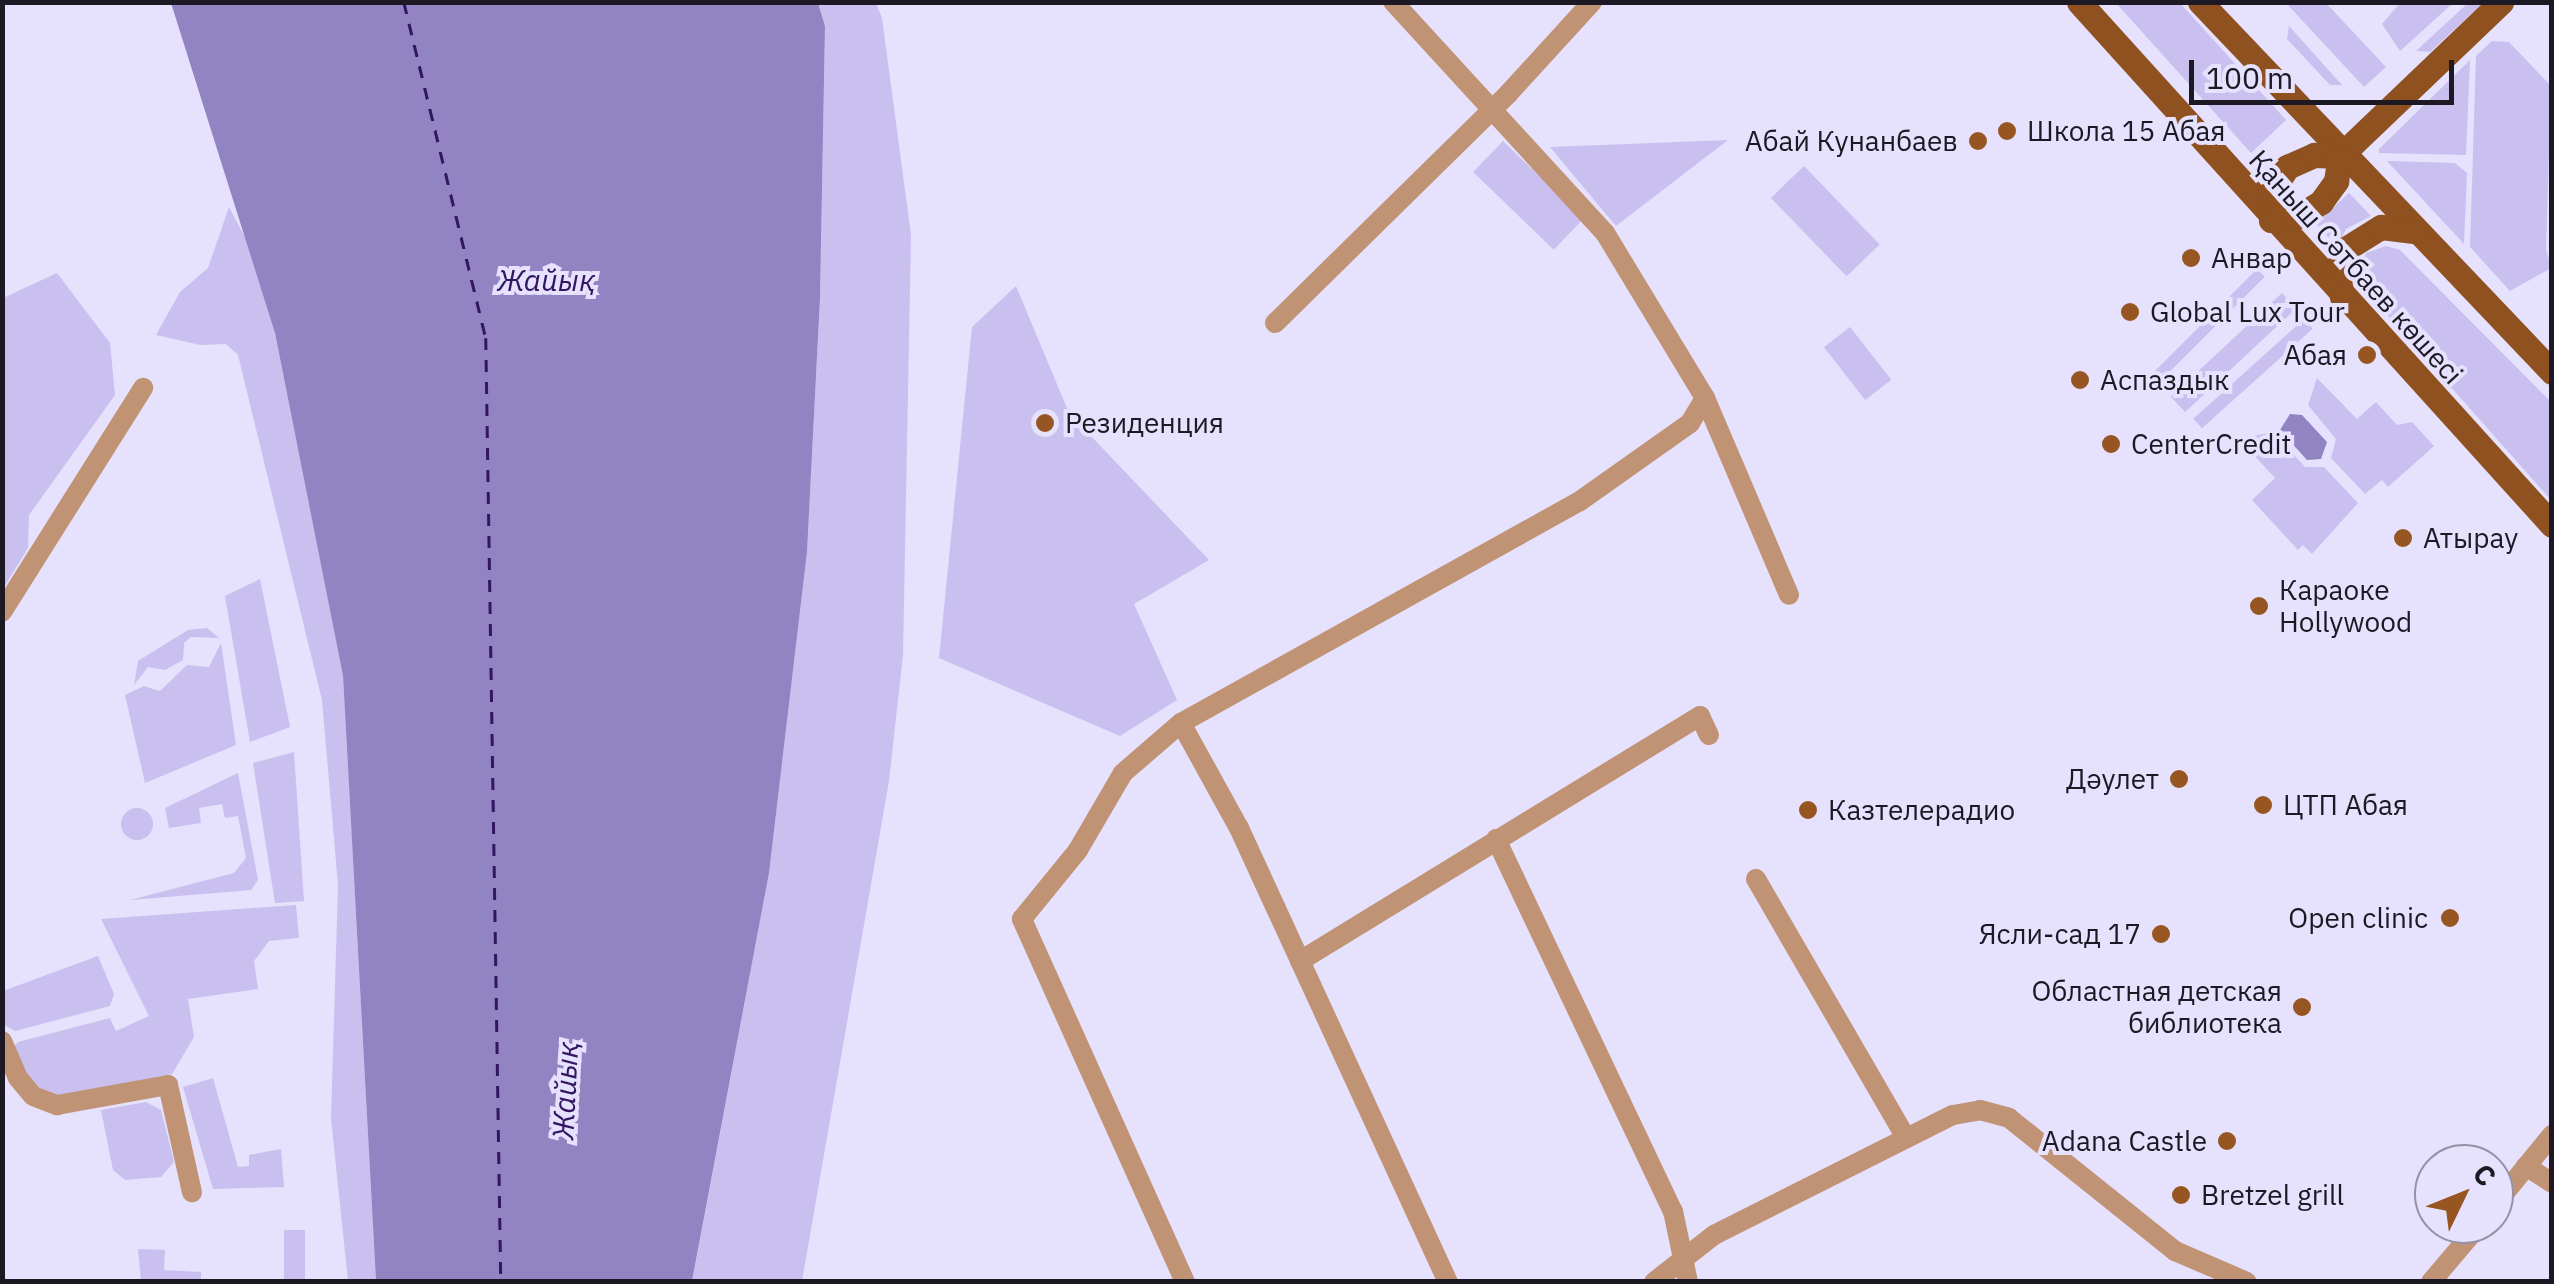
<!DOCTYPE html>
<meta charset="utf-8">
<style>
body{margin:0}
#map{position:relative;width:2554px;height:1284px;overflow:hidden;background:#e6e1fc;font-family:"IBM Plex Sans",sans-serif}
div>[style]{position:absolute}
.green>*{inset:0;background:#c9c0ef;transform-origin:0 0}
.round{border-radius:50%}
.water>*{inset:0;background:#9283c2}
.ferry>*{height:2.5px;margin-top:-1.25px;transform-origin:0;background:repeating-linear-gradient(90deg,#321661 0 12px,transparent 0 22px)}
.minor>*{height:20px;margin:-10px;padding:0 10px;transform-origin:10px;border-radius:10px;background:#c09375}
.major>*{height:25px;margin:-12.5px;padding:0 12.5px;transform-origin:12.5px;border-radius:12.5px;background:#8f511f}
.dots>*{width:28px;height:28px;translate:-50% -50%;box-sizing:border-box;border:5px solid #e6e1fc;border-radius:50%}
span{translate:-50% -50%;white-space:nowrap;text-align:center;line-height:1.15;-webkit-text-stroke:8px #e6e1fc;paint-order:stroke}
.poi-label{font-size:28px;color:#1c1925}
.left{translate:0 -50%;text-align:left}
.right{translate:-100% -50%;text-align:right}
.street-label{font-size:28px;color:#1c1925}
.water-label{font-size:30px;color:#321661;font-style:italic}
.frame{position:absolute;inset:0;border:5px solid #1c1925;pointer-events:none}
.north{position:absolute;left:2414px;top:1144px;width:100px;height:100px;box-sizing:border-box;background:#e6e1fc;border:2px solid #9591a6;border-radius:50%;rotate:47deg;font-size:28px;font-weight:700;line-height:40px;text-align:center;color:#1c1925}
.north::after{content:'';display:block;margin:auto;width:35px;height:45px;background:#965521;clip-path:polygon(50% 0,100% 100%,50% 72%,0 100%)}
.scale{position:absolute;left:2189px;top:60px;width:265px;height:45px;box-sizing:border-box;border:5px solid #1c1925;border-top:0;padding-left:12px;font-size:30px;line-height:35px;white-space:nowrap;color:#1c1925;-webkit-text-stroke:8px #e6e1fc;paint-order:stroke}
</style>
<div id="map">
<div class="green">
<i style="clip-path:polygon(818px 3px,876px 3px,882px 18px,911px 235px,903px 655px,889px 781px,802px 1281px,692px 1282px,769px 873px,807px 552px,820px 298px,825px 26px)"></i>
<i style="clip-path:polygon(2116px 3px,2180px 3px,2286px 120px,2251px 153px)"></i>
<i style="clip-path:polygon(2286px 3px,2326px 3px,2386px 67px,2364px 87px)"></i>
<i style="clip-path:polygon(2400px 3px,2400px 2px,2453px 3px,2400px 51px,2382px 24px)"></i>
<i style="clip-path:polygon(2468px 3px,2483px 3px,2430px 52px,2416px 51px)"></i>
<i style="clip-path:polygon(2289px 26px,2342px 85px,2330px 85px,2287px 39px)"></i>
<i style="clip-path:polygon(2492px 41px,2509px 42px,2551px 86px,2546px 249px,2551px 268px,2510px 291px,2470px 247px,2476px 56px)"></i>
<i style="clip-path:polygon(2470px 60px,2466px 155px,2379px 153px,2379px 149px)"></i>
<i style="clip-path:polygon(1728px 140px,1616px 226px,1550px 147px)"></i>
<i style="left:1503px;top:141px;width:112px;height:43px;rotate:44deg"></i>
<i style="clip-path:polygon(2387px 161px,2455px 163px,2467px 173px,2464px 244px)"></i>
<i style="left:1804px;top:166px;width:109px;height:46px;rotate:46deg"></i>
<i style="clip-path:polygon(2349px 193px,2371px 216px,2346px 229px,2337px 247px,2316px 224px)"></i>
<i style="clip-path:polygon(229px 207px,251px 249px,275px 333px,343px 676px,376px 1281px,348px 1281px,331px 1119px,338px 885px,322px 700px,238px 355px,226px 344px,200px 345px,156px 335px,180px 292px,208px 268px)"></i>
<i style="clip-path:polygon(2386px 246px,2400px 250px,2551px 402px,2551px 500px,2356px 280px,2366px 253px)"></i>
<i style="left:2257px;top:269px;width:11px;height:150px;rotate:45deg"></i>
<i style="clip-path:polygon(57px 273px,110px 343px,115px 395px,29px 515px,28px 548px,3px 589px,3px 298px)"></i>
<i style="clip-path:polygon(1016px 286px,1069px 413px,1209px 560px,1134px 604px,1177px 700px,1120px 736px,939px 658px,972px 327px)"></i>
<i style="left:2282px;top:293px;width:21px;height:152px;rotate:47deg"></i>
<i style="left:2304px;top:319px;width:13px;height:149px;rotate:48deg"></i>
<i style="left:1850px;top:327px;width:67px;height:33px;rotate:52deg"></i>
<i style="clip-path:polygon(2317px 378px,2357px 419px,2376px 402px,2397px 425px,2412px 422px,2434px 446px,2388px 487px,2382px 480px,2365px 494px,2331px 458px,2336px 439px,2308px 405px)"></i>
<i style="clip-path:polygon(2273px 432px,2305px 467px,2324px 467px,2358px 503px,2312px 554px,2303px 545px,2298px 550px,2252px 500px,2275px 478px,2250px 451px,2254px 436px)"></i>
<i style="clip-path:polygon(260px 579px,290px 727px,250px 742px,225px 596px)"></i>
<i style="clip-path:polygon(207px 628px,219px 638px,191px 637px,184px 643px,183px 660px,165px 670px,148px 667px,134px 685px,138px 661px,188px 630px)"></i>
<i style="clip-path:polygon(221px 643px,236px 745px,145px 783px,125px 695px,144px 686px,160px 691px,187px 665px,209px 667px)"></i>
<i style="clip-path:polygon(294px 752px,304px 901px,275px 903px,253px 763px)"></i>
<i style="clip-path:polygon(238px 773px,258px 880px,251px 890px,130px 900px,234px 873px,246px 858px,238px 816px,225px 818px,222px 804px,199px 808px,201px 823px,169px 828px,165px 808px)"></i>
<i class="round" style="left:121px;top:808px;width:32px;height:32px"></i>
<i style="clip-path:polygon(296px 905px,299px 938px,269px 941px,254px 961px,258px 989px,188px 999px,194px 1037px,172px 1074px,63px 1097px,46px 1095px,26px 1076px,14px 1046px,18px 1042px,110px 1018px,116px 1031px,149px 1016px,101px 919px)"></i>
<i style="clip-path:polygon(98px 956px,114px 994px,110px 1006px,15px 1031px,4px 1025px,3px 991px)"></i>
<i style="clip-path:polygon(213px 1078px,238px 1167px,249px 1166px,249px 1155px,281px 1149px,284px 1187px,213px 1189px,183px 1087px)"></i>
<i style="clip-path:polygon(146px 1102px,161px 1110px,174px 1162px,161px 1177px,125px 1180px,113px 1170px,101px 1110px)"></i>
<i style="left:284px;top:1230px;width:21px;height:51px"></i>
<i style="clip-path:polygon(138px 1249px,165px 1250px,164px 1270px,201px 1272px,201px 1281px,141px 1281px)"></i>
</div>
<div class="water">
<i style="clip-path:polygon(171px 3px,818px 3px,825px 26px,820px 298px,807px 552px,769px 873px,692px 1281px,376px 1281px,343px 676px,275px 333px)"></i>
<i style="clip-path:polygon(2290px 414px,2302px 415px,2327px 442px,2321px 459px,2307px 460px,2280px 430px)"></i>
</div>
<div class="ferry">
<i style="left:404px;top:2px;width:346px;rotate:76.3deg"></i>
<i style="left:486px;top:338px;width:944px;rotate:89.09deg"></i>
</div>
<div class="minor">
<i style="left:1275px;top:323px;width:327px;rotate:-44.5deg"></i>
<i style="left:1508px;top:94px;width:125px;rotate:-47.6deg"></i>
<i style="left:1705px;top:398px;width:214px;rotate:66.9deg"></i>
<i style="left:2px;top:612px;width:265px;rotate:-57.8deg"></i>
<i style="left:1181px;top:723px;width:120px;rotate:61.1deg"></i>
<i style="left:1239px;top:828px;width:500px;rotate:65.3deg"></i>
<i style="left:1496px;top:839px;width:412px;rotate:64.6deg"></i>
<i style="left:1673px;top:1211px;width:73px;rotate:78.1deg"></i>
<i style="left:1756px;top:879px;width:299px;rotate:59.9deg"></i>
<i style="left:1300px;top:961px;width:469px;rotate:-31.5deg"></i>
<i style="left:1700px;top:716px;width:21px;rotate:65deg"></i>
<i style="left:2px;top:1041px;width:40px;rotate:66.6deg"></i>
<i style="left:18px;top:1078px;width:23px;rotate:50deg"></i>
<i style="left:33px;top:1096px;width:26px;rotate:21deg"></i>
<i style="left:57px;top:1105px;width:113px;rotate:-10.2deg"></i>
<i style="left:168px;top:1085px;width:110px;rotate:77.4deg"></i>
<i style="left:2526px;top:1166px;width:31px;rotate:33deg"></i>
<i style="left:2494px;top:1206px;width:92px;rotate:-50.8deg"></i>
<i style="left:1185px;top:1282px;width:398px;rotate:-114.2deg"></i>
<i style="left:1022px;top:919px;width:89px;rotate:-50.9deg"></i>
<i style="left:1078px;top:850px;width:89px;rotate:-59.7deg"></i>
<i style="left:1123px;top:773px;width:77px;rotate:-40.8deg"></i>
<i style="left:1181px;top:723px;width:457px;rotate:-29.1deg"></i>
<i style="left:1580px;top:501px;width:135px;rotate:-35.3deg"></i>
<i style="left:1690px;top:423px;width:29px;rotate:-59deg"></i>
<i style="left:1705px;top:398px;width:193px;rotate:-121.2deg"></i>
<i style="left:1605px;top:233px;width:314px;rotate:-132.5deg"></i>
<i style="left:1654px;top:1282px;width:76px;rotate:-38.1deg"></i>
<i style="left:1714px;top:1235px;width:267px;rotate:-26.7deg"></i>
<i style="left:1953px;top:1115px;width:27px;rotate:-10deg"></i>
<i style="left:1980px;top:1110px;width:30px;rotate:15deg"></i>
<i style="left:2009px;top:1118px;width:213px;rotate:38.7deg"></i>
<i style="left:2175px;top:1251px;width:78px;rotate:23.3deg"></i>
<i style="left:2431px;top:1282px;width:76px;rotate:-49.8deg"></i>
</div>
<div class="major">
<i style="left:2079px;top:2px;width:705px;rotate:47.87deg"></i>
<i style="left:2200px;top:2px;width:511px;rotate:46.43deg"></i>
<i style="left:2340px;top:156px;width:223px;rotate:-43.7deg"></i>
<i style="left:2271px;top:220px;width:29px;rotate:-88deg"></i>
<i style="left:2272px;top:191px;width:28px;rotate:-58deg"></i>
<i style="left:2287px;top:167px;width:30px;rotate:-24deg"></i>
<i style="left:2314px;top:155px;width:26px;rotate:2deg"></i>
<i style="left:2271px;top:220px;width:27px;rotate:-8deg"></i>
<i style="left:2298px;top:216px;width:27px;rotate:-31deg"></i>
<i style="left:2321px;top:202px;width:26px;rotate:-54deg"></i>
<i style="left:2336px;top:181px;width:25px;rotate:-81deg"></i>
<i style="left:2342px;top:297px;width:29px;rotate:-100deg"></i>
<i style="left:2337px;top:268px;width:22px;rotate:-63deg"></i>
<i style="left:2347px;top:248px;width:40px;rotate:-32deg"></i>
<i style="left:2381px;top:227px;width:33px;rotate:7deg"></i>
</div>
<div class="dots">
<i style="left:2007px;top:131px;background:#965521"></i>
<i style="left:1978px;top:141px;background:#965521"></i>
<i style="left:2191px;top:258px;background:#965521"></i>
<i style="left:2130px;top:312px;background:#965521"></i>
<i style="left:2367px;top:355px;background:#965521"></i>
<i style="left:2080px;top:380px;background:#965521"></i>
<i style="left:1045px;top:423px;background:#965521"></i>
<i style="left:2111px;top:444px;background:#965521"></i>
<i style="left:2403px;top:538px;background:#965521"></i>
<i style="left:2259px;top:606px;background:#965521"></i>
<i style="left:2179px;top:779px;background:#965521"></i>
<i style="left:2263px;top:805px;background:#965521"></i>
<i style="left:1808px;top:810px;background:#965521"></i>
<i style="left:2450px;top:918px;background:#965521"></i>
<i style="left:2161px;top:934px;background:#965521"></i>
<i style="left:2302px;top:1007px;background:#965521"></i>
<i style="left:2227px;top:1141px;background:#965521"></i>
<i style="left:2181px;top:1195px;background:#965521"></i>
</div>
<div class="poi-label">
<span class="left" style="left:2027px;top:131px">Школа 15 Абая</span>
<span class="right" style="left:1958px;top:141px">Абай Кунанбаев</span>
<span class="left" style="left:2211px;top:258px">Анвар</span>
<span class="left" style="left:2150px;top:312px">Global Lux Tour</span>
<span class="right" style="left:2347px;top:355px">Абая</span>
<span class="left" style="left:2100px;top:380px">Аспаздык</span>
<span class="left" style="left:1065px;top:423px">Резиденция</span>
<span class="left" style="left:2131px;top:444px">CenterCredit</span>
<span class="left" style="left:2423px;top:538px">Атырау</span>
<span class="left" style="left:2279px;top:606px">Караоке<br>Hollywood</span>
<span class="right" style="left:2159px;top:779px">Дәулет</span>
<span class="left" style="left:2283px;top:805px">ЦТП Абая</span>
<span class="left" style="left:1828px;top:810px">Казтелерадио</span>
<span class="right" style="left:2428px;top:918px">Open clinic</span>
<span class="right" style="left:2141px;top:934px">Ясли-сад 17</span>
<span class="right" style="left:2282px;top:1007px">Областная детская<br>библиотека</span>
<span class="right" style="left:2207px;top:1141px">Adana Сastle</span>
<span class="left" style="left:2201px;top:1195px">Bretzel grill</span>
</div>
<div class="street-label">
<span style="left:2356px;top:267px;rotate:48deg">Қаныш Сәтбаев көшесі</span>
</div>
<div class="water-label">
<span style="left:546px;top:280px">Жайық</span>
<span style="left:565px;top:1091px;rotate:-87deg">Жайық</span>
</div>
<div class="frame"></div>
<div class="north">С</div>
<div class="scale">100 m</div>
</div>
